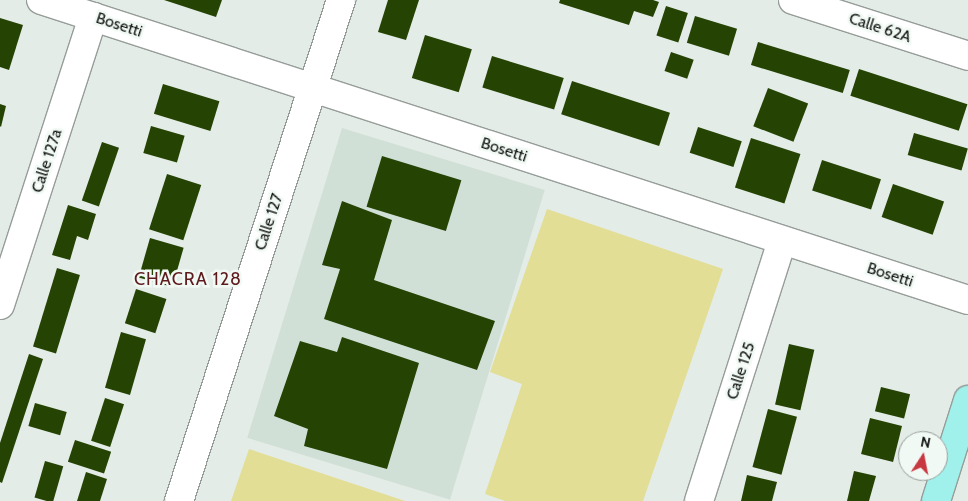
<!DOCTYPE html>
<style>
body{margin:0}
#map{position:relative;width:968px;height:501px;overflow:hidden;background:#e4ece7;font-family:Cabin,sans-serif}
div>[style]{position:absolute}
.built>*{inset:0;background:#d1e0d7;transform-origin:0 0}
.green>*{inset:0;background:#e2de95}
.building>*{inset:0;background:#254404;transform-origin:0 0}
.roads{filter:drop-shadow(1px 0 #969d99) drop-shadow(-1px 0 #969d99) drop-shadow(0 1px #969d99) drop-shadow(0 -1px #969d99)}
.minor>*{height:28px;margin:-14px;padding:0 14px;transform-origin:14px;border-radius:14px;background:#fff}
.major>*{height:28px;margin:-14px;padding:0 14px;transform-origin:14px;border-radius:14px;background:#a0f1eb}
span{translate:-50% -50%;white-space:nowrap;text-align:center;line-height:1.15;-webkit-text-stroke:5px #f1f9f4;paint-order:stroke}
.street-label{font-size:16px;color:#111412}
.neighbourhood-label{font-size:18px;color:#5f1a1d;letter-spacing:1px}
.north{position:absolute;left:898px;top:431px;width:50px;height:50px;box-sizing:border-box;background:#f1f9f4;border:1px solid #979d9a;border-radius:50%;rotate:11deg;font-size:14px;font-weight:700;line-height:20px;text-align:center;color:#111412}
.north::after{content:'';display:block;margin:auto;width:18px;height:22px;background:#c73840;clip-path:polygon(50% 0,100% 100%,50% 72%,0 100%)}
</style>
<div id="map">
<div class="built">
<i style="left:342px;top:128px;width:212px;height:324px;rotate:17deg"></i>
</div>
<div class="green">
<i style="clip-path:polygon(547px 209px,723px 269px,643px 501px,505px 501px,485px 494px,522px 384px,490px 372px)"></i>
<i style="clip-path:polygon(249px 449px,405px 501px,231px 501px)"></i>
</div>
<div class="building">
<i style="clip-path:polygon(164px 0,222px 0,216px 17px)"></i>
<i style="clip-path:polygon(388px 0,419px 0,406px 40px,378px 32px)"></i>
<i style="clip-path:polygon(560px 0,653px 0,659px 2px,653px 17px,634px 11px,629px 25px,559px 3px)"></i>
<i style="left:666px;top:6px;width:23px;height:31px;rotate:18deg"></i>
<i style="left:695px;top:16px;width:44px;height:28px;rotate:17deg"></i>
<i style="clip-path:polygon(0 18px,23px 25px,9px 70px,0 67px)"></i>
<i style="left:425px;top:35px;width:49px;height:45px;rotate:17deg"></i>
<i style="left:758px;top:42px;width:96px;height:24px;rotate:17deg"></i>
<i style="left:671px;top:52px;width:24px;height:20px;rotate:19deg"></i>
<i style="left:492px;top:56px;width:75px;height:33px;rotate:17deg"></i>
<i style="left:859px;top:69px;width:114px;height:28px;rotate:18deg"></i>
<i style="left:572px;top:81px;width:103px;height:35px;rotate:18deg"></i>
<i style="left:163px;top:84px;width:59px;height:31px;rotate:17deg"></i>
<i style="left:768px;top:88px;width:43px;height:41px;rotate:21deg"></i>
<i style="clip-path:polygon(0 104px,6px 106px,1px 127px,0 126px)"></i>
<i style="left:151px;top:126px;width:35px;height:28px;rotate:16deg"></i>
<i style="left:698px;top:127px;width:46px;height:27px;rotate:18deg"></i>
<i style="left:914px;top:133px;width:56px;height:23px;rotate:16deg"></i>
<i style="left:751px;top:138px;width:52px;height:52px;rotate:18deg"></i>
<i style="left:102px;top:142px;width:18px;height:62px;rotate:19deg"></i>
<i style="left:382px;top:156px;width:83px;height:53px;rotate:17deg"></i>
<i style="left:822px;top:160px;width:62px;height:32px;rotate:18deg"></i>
<i style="left:167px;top:174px;width:36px;height:58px;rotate:18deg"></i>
<i style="left:893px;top:184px;width:54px;height:35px;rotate:19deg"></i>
<i style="clip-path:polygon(342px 201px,392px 220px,374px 280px,495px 321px,477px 370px,324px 319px,340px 269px,322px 265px)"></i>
<i style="clip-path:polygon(68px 205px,96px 214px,88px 240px,77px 236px,70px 260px,52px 255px)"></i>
<i style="left:150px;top:238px;width:35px;height:41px;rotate:16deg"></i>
<i style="left:57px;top:268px;width:24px;height:82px;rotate:17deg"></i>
<i style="left:136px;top:289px;width:32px;height:36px;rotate:18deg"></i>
<i style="left:121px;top:332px;width:26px;height:58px;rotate:16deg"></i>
<i style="clip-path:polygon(342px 337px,419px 363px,387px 469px,304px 446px,308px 429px,274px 416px,300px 341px,337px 352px)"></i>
<i style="left:789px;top:344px;width:26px;height:62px;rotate:13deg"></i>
<i style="clip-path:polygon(29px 354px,43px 359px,2px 483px,0 482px,0 443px)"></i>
<i style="left:881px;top:387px;width:30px;height:25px;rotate:14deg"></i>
<i style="left:105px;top:398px;width:20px;height:45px;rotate:18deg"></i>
<i style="left:35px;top:403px;width:33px;height:24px;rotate:16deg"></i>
<i style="left:768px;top:409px;width:30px;height:60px;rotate:15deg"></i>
<i style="left:870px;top:418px;width:33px;height:37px;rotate:14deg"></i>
<i style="left:75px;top:440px;width:38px;height:23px;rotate:18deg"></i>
<i style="left:45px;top:461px;width:19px;height:38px;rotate:16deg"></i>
<i style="clip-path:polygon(854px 471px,876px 476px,869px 501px,847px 501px)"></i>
<i style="clip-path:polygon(86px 472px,107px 479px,100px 501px,77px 501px)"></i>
<i style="clip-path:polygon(747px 475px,777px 482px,772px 501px,741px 501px)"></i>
</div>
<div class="roads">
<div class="minor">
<i style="left:41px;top:0;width:974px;rotate:17.93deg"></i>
<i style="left:793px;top:0;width:184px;rotate:17.7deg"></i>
<i style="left:0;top:305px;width:303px;rotate:-72.1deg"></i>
<i style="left:179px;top:501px;width:527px;rotate:-72.08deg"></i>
<i style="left:699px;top:501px;width:273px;rotate:-72.3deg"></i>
</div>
<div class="major">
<i style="left:936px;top:501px;width:106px;rotate:-72.4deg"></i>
</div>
</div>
<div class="street-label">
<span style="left:119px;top:25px;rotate:18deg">Bosetti</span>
<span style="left:880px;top:28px;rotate:18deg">Calle 62A</span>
<span style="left:504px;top:150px;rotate:18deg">Bosetti</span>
<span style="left:47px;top:161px;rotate:-72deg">Calle 127a</span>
<span style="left:269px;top:222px;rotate:-72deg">Calle 127</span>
<span style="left:890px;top:275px;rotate:18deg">Bosetti</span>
<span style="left:741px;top:371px;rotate:-72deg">Calle 125</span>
</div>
<div class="neighbourhood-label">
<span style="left:188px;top:279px">CHACRA 128</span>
</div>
<div class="north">N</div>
</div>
